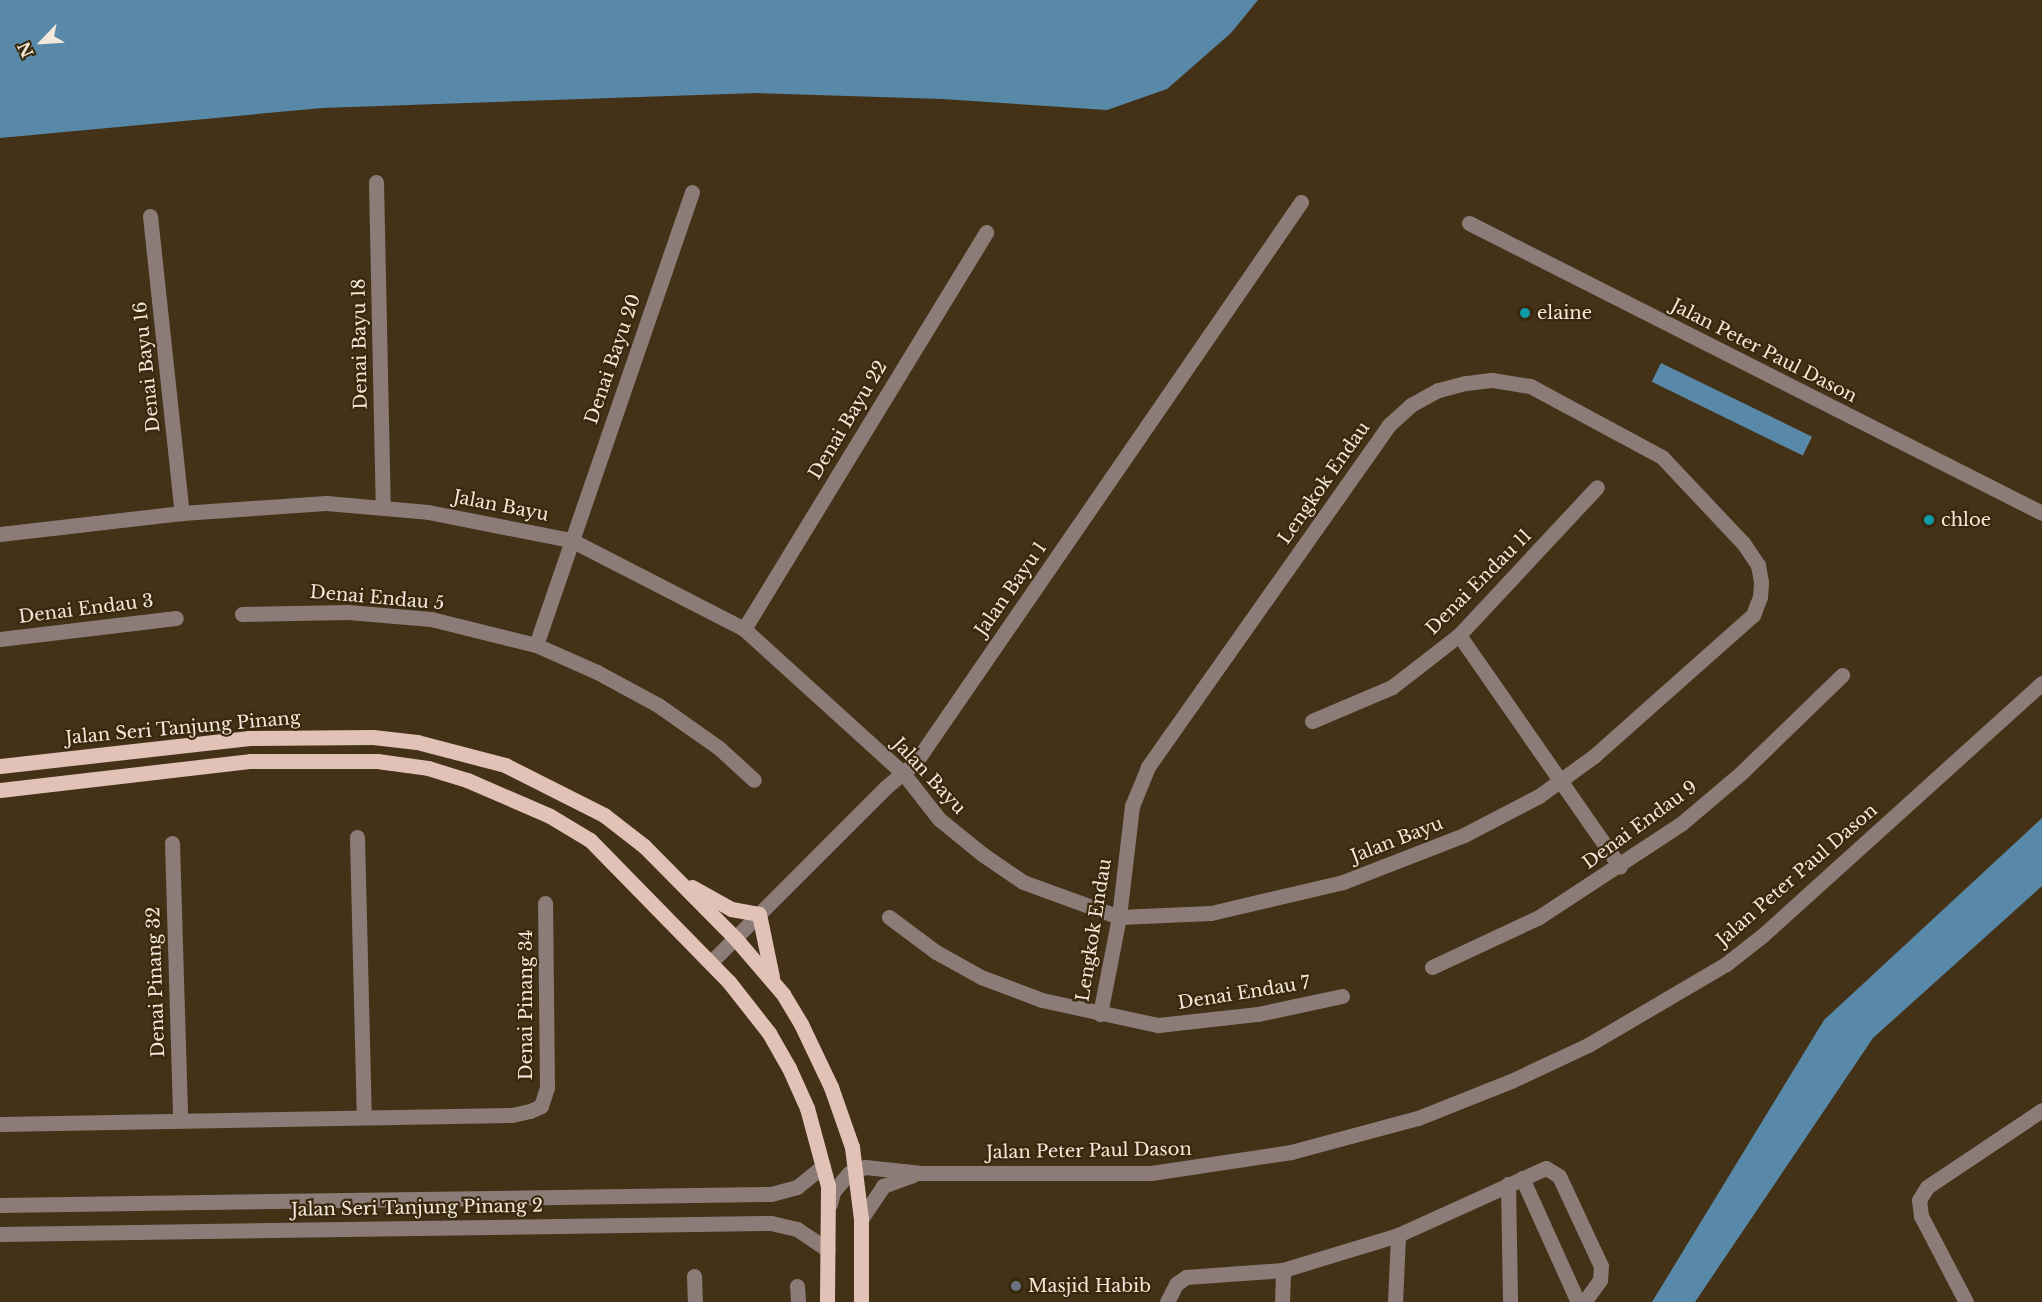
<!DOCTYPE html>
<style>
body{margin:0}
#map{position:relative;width:2042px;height:1302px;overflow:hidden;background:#433218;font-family:"Libre Baskerville",serif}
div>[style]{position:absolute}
.water>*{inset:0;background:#5989a9;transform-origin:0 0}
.minor>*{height:15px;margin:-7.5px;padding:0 7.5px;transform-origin:7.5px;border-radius:7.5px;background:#8c7c77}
.major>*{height:15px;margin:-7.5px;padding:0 7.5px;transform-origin:7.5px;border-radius:7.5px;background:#e2c2b7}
.dots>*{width:16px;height:16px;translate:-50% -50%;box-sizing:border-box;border:3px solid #39280d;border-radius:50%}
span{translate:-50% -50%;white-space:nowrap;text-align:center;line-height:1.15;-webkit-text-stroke:4.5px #39280d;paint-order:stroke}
.poi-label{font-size:18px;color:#f3e8d9}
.left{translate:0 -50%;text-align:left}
.street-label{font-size:18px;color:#f3e8d9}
.north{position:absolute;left:12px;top:12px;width:60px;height:60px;-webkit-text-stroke:4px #39280d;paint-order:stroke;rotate:245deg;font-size:16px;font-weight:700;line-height:24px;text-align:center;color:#f3e8d9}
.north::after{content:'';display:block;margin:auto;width:21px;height:27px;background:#f3e8d9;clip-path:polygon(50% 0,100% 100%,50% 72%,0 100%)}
</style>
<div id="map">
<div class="water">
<i style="clip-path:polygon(0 0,1258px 0,1231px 33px,1167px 89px,1107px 110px,942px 99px,757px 93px,322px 108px,0 138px)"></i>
<i style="left:1661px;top:363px;width:168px;height:21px;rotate:26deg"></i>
<i style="clip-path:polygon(2042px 818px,2042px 886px,1873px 1038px,1695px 1302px,1652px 1302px,1824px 1020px)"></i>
</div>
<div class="minor">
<i style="left:376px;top:182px;width:324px;rotate:88.8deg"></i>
<i style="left:150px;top:216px;width:299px;rotate:83.9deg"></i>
<i style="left:1469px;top:223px;width:642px;rotate:26.84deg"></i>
<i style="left:0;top:534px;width:183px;rotate:-6.6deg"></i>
<i style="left:182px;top:513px;width:144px;rotate:-4deg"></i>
<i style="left:326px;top:503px;width:102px;rotate:5deg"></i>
<i style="left:428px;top:512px;width:146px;rotate:11.1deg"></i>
<i style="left:571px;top:540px;width:195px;rotate:27.2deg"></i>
<i style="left:744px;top:629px;width:215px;rotate:42.2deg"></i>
<i style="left:903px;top:773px;width:58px;rotate:52deg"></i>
<i style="left:939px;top:819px;width:55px;rotate:39.1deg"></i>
<i style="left:982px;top:854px;width:50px;rotate:34.3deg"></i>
<i style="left:1023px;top:882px;width:102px;rotate:20deg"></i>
<i style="left:1119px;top:917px;width:92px;rotate:-2.5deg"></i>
<i style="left:1211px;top:913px;width:136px;rotate:-13.2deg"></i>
<i style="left:1343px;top:882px;width:130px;rotate:-21.2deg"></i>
<i style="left:1464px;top:835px;width:85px;rotate:-27.5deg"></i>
<i style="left:1539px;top:796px;width:68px;rotate:-36deg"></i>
<i style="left:1594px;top:756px;width:213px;rotate:-41.6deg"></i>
<i style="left:1753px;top:615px;width:19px;rotate:-69deg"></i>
<i style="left:1760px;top:597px;width:15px;rotate:-86deg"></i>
<i style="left:1761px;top:582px;width:17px;rotate:-100deg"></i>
<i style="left:1758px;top:565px;width:27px;rotate:-124deg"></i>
<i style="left:1743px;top:543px;width:118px;rotate:-133.3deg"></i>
<i style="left:1662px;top:457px;width:150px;rotate:-151.7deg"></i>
<i style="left:1530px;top:386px;width:39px;rotate:-171deg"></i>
<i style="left:1491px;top:380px;width:26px;rotate:173deg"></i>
<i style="left:1465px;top:383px;width:28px;rotate:165deg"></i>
<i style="left:1438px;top:390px;width:31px;rotate:151deg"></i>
<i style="left:1411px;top:405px;width:30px;rotate:138deg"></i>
<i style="left:1389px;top:425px;width:418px;rotate:125.2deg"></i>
<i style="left:1148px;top:767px;width:42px;rotate:112.3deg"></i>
<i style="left:1132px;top:806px;width:112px;rotate:96.7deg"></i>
<i style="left:1119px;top:917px;width:99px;rotate:101.1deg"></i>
<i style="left:242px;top:614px;width:106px;rotate:-1.1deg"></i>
<i style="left:348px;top:612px;width:83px;rotate:4.8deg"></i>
<i style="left:431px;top:619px;width:108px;rotate:13.9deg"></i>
<i style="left:536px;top:645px;width:67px;rotate:23.9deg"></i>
<i style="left:597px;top:672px;width:69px;rotate:28.4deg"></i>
<i style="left:658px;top:705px;width:75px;rotate:35.2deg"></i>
<i style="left:719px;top:748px;width:47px;rotate:42.4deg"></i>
<i style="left:744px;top:629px;width:465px;rotate:-58.6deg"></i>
<i style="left:1459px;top:635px;width:282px;rotate:55.2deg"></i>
<i style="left:0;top:639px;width:177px;rotate:-6.8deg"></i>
<i style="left:536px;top:645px;width:479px;rotate:-71deg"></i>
<i style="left:1312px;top:721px;width:87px;rotate:-23deg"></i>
<i style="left:1392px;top:687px;width:85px;rotate:-37.8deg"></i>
<i style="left:1459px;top:635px;width:202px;rotate:-47deg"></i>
<i style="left:357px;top:837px;width:278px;rotate:88.6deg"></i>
<i style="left:172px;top:843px;width:276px;rotate:88.3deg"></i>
<i style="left:889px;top:917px;width:59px;rotate:36.7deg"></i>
<i style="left:936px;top:952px;width:51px;rotate:29.1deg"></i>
<i style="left:981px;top:977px;width:65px;rotate:20.7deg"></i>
<i style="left:1042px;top:1000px;width:119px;rotate:12.2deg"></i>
<i style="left:1158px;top:1025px;width:101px;rotate:-6.3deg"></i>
<i style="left:1258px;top:1014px;width:86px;rotate:-12.1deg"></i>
<i style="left:711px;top:962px;width:247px;rotate:-45deg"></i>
<i style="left:886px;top:787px;width:38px;rotate:-40deg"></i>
<i style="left:915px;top:763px;width:681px;rotate:-55.47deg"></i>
<i style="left:1432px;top:967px;width:118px;rotate:-25deg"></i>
<i style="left:1539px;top:917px;width:171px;rotate:-33.3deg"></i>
<i style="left:1682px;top:823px;width:77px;rotate:-40.3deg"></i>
<i style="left:1741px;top:773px;width:141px;rotate:-44.1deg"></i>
<i style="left:0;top:1124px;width:512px;rotate:-1.01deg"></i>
<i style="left:512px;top:1115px;width:18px;rotate:-13deg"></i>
<i style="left:530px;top:1111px;width:12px;rotate:-24deg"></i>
<i style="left:541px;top:1106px;width:19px;rotate:-72deg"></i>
<i style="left:547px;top:1088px;width:185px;rotate:-90.6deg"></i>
<i style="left:1522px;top:1178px;width:136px;rotate:65.7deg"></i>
<i style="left:1508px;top:1184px;width:118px;rotate:89deg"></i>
<i style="left:830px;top:1204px;width:12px;rotate:-76deg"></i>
<i style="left:833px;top:1192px;width:25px;rotate:-50deg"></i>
<i style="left:849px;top:1173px;width:17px;rotate:-21deg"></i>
<i style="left:865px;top:1167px;width:57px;rotate:6deg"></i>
<i style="left:922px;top:1173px;width:229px"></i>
<i style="left:1151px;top:1173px;width:142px;rotate:-8.5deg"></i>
<i style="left:1291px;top:1152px;width:131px;rotate:-15deg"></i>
<i style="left:1418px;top:1118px;width:100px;rotate:-21.7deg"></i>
<i style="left:1511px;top:1081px;width:85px;rotate:-25.1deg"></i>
<i style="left:1588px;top:1045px;width:160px;rotate:-30.4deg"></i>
<i style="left:1726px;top:964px;width:47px;rotate:-38.1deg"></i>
<i style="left:1763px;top:935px;width:376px;rotate:-42.1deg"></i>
<i style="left:0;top:1205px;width:771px;rotate:-0.82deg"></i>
<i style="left:771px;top:1194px;width:27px;rotate:-15deg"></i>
<i style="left:797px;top:1187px;width:33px;rotate:-39deg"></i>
<i style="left:861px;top:1219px;width:40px;rotate:-56deg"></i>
<i style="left:883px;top:1186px;width:32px;rotate:-20deg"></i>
<i style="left:0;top:1234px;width:771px;rotate:-0.82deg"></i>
<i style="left:771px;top:1223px;width:27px;rotate:13deg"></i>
<i style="left:797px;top:1229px;width:37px;rotate:34deg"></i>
<i style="left:694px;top:1276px;width:26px;rotate:88deg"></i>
<i style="left:797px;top:1286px;width:16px;rotate:86deg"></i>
<i style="left:1167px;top:1302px;width:20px;rotate:-63deg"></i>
<i style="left:1176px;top:1284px;width:12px;rotate:-35deg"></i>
<i style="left:1186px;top:1277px;width:97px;rotate:-4.1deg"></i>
<i style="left:1283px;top:1270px;width:120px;rotate:-16.9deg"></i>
<i style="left:1398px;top:1235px;width:162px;rotate:-24.4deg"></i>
<i style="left:1546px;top:1168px;width:15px;rotate:32deg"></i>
<i style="left:1559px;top:1176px;width:99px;rotate:65deg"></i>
<i style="left:1601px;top:1266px;width:14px;rotate:94deg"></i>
<i style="left:1600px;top:1280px;width:27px;rotate:126deg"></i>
<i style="left:1282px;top:1302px;width:32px;rotate:-88deg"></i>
<i style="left:1395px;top:1302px;width:67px;rotate:-87.4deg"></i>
<i style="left:1966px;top:1302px;width:97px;rotate:-117.6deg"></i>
<i style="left:1921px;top:1216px;width:16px;rotate:-97deg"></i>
<i style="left:1919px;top:1200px;width:15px;rotate:-58deg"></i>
<i style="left:1927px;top:1187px;width:138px;rotate:-33.8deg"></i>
</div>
<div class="major">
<i style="left:0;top:766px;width:251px;rotate:-6.4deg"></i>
<i style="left:249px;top:738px;width:124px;rotate:-0.5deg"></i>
<i style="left:373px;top:737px;width:44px;rotate:6.5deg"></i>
<i style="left:417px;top:742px;width:91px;rotate:14.6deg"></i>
<i style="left:505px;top:765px;width:111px;rotate:26.8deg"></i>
<i style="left:604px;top:815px;width:51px;rotate:37.8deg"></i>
<i style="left:644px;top:846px;width:129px;rotate:45.3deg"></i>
<i style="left:735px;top:938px;width:74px;rotate:49.4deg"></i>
<i style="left:783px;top:994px;width:35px;rotate:59deg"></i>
<i style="left:801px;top:1024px;width:70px;rotate:64.5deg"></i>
<i style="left:831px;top:1087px;width:64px;rotate:70.7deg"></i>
<i style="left:852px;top:1147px;width:73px;rotate:82.9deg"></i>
<i style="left:861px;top:1219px;width:83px;rotate:90deg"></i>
<i style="left:0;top:790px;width:253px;rotate:-6.6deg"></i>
<i style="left:251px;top:761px;width:126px"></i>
<i style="left:377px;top:761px;width:51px;rotate:7.8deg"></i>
<i style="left:428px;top:768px;width:41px;rotate:17.1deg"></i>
<i style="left:467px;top:780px;width:90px;rotate:23.4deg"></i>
<i style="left:550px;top:816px;width:47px;rotate:31deg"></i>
<i style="left:590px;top:840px;width:199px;rotate:45.6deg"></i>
<i style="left:729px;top:982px;width:65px;rotate:51.9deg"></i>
<i style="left:769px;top:1033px;width:40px;rotate:60.3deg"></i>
<i style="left:789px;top:1068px;width:44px;rotate:65.8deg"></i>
<i style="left:807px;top:1108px;width:81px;rotate:74.9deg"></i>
<i style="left:828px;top:1186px;width:116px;rotate:90.5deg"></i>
<i style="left:692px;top:887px;width:45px;rotate:29.4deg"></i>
<i style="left:731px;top:909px;width:28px;rotate:10deg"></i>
<i style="left:759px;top:914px;width:64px;rotate:78.3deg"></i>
</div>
<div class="dots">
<i style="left:1525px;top:313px;background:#0f9aa8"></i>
<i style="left:1929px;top:520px;background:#0f9aa8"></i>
<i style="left:1016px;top:1286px;background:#6b7280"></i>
</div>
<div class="poi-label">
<span class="left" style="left:1537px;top:313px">elaine</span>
<span class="left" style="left:1941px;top:520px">chloe</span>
<span class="left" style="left:1028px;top:1286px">Masjid Habib</span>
</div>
<div class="street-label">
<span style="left:360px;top:344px;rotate:-91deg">Denai Bayu 18</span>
<span style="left:1764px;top:351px;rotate:27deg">Jalan Peter Paul Dason</span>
<span style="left:613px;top:359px;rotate:-71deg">Denai Bayu 20</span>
<span style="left:147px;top:367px;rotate:-96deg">Denai Bayu 16</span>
<span style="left:848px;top:420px;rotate:-59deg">Denai Bayu 22</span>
<span style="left:1324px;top:483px;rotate:-55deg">Lengkok Endau</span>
<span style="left:501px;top:506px;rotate:11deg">Jalan Bayu</span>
<span style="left:1479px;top:582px;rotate:-45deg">Denai Endau 11</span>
<span style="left:1011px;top:589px;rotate:-55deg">Jalan Bayu 1</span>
<span style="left:377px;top:598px;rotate:5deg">Denai Endau 5</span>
<span style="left:86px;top:609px;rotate:-7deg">Denai Endau 3</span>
<span style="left:183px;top:728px;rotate:-5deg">Jalan Seri Tanjung Pinang</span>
<span style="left:929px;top:776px;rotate:47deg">Jalan Bayu</span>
<span style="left:1640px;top:825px;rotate:-36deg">Denai Endau 9</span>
<span style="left:1397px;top:840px;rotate:-21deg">Jalan Bayu</span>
<span style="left:1797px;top:875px;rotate:-41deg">Jalan Peter Paul Dason</span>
<span style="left:1094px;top:930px;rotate:-81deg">Lengkok Endau</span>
<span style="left:156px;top:982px;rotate:-92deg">Denai Pinang 32</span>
<span style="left:1244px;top:993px;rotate:-9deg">Denai Endau 7</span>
<span style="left:526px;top:1005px;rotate:-90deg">Denai Pinang 34</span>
<span style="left:1089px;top:1151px;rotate:-1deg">Jalan Peter Paul Dason</span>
<span style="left:417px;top:1208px;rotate:-1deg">Jalan Seri Tanjung Pinang 2</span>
</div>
<div class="north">N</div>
</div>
